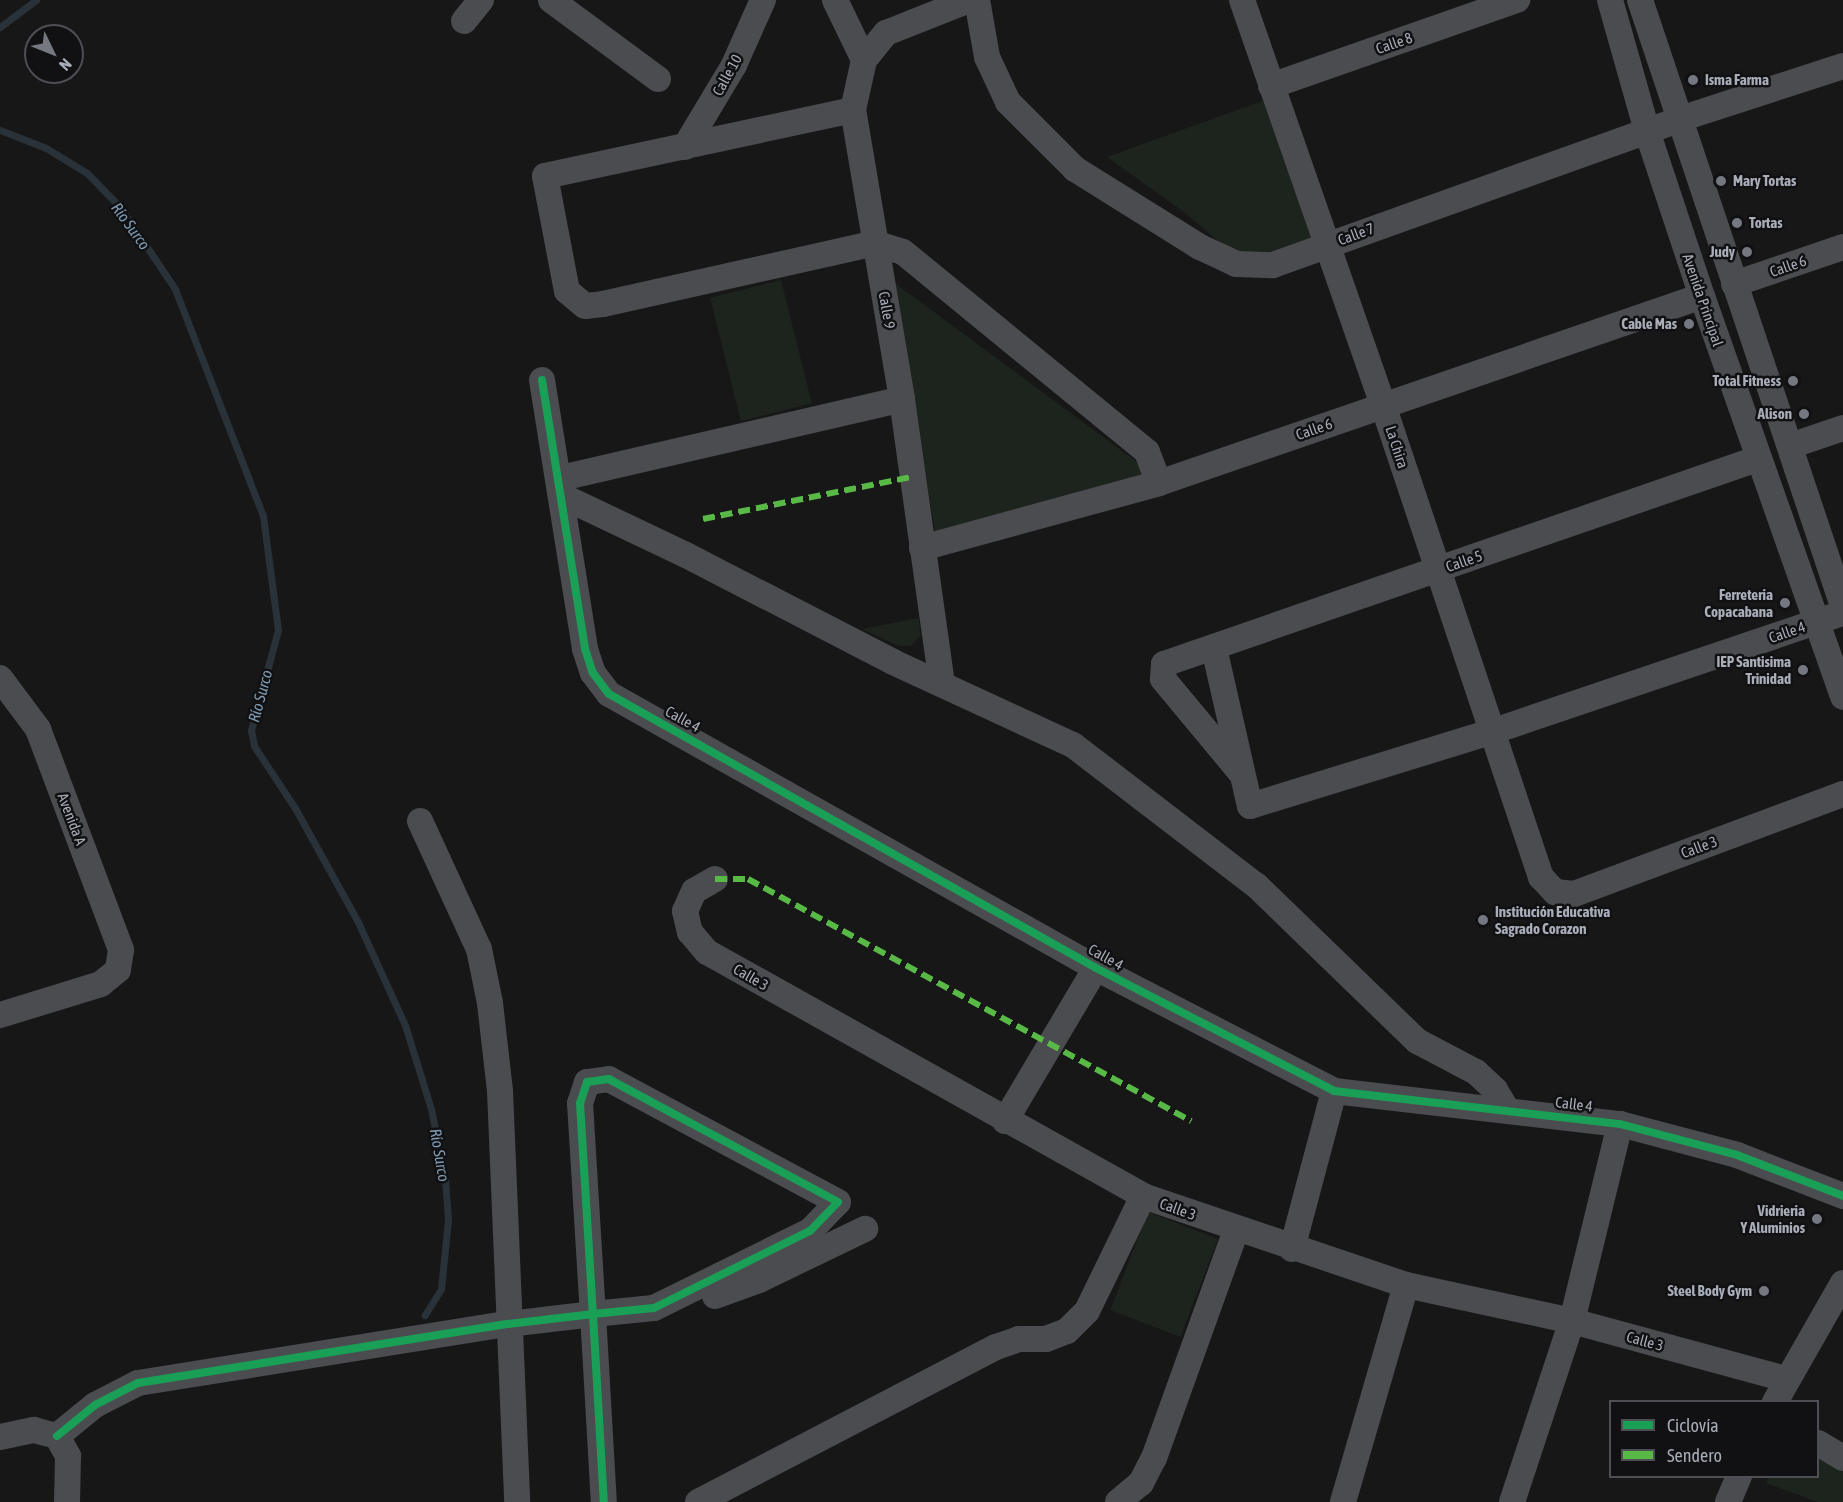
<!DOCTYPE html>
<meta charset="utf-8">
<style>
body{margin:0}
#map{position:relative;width:1843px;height:1502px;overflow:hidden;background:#171717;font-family:"Asap Condensed",sans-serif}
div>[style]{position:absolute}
.green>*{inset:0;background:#1d241e;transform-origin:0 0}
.stream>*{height:7px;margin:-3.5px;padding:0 3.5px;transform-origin:3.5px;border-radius:3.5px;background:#2a3239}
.minor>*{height:26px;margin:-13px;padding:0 13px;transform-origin:13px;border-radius:13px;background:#4b4c50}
.quiet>*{height:6px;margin-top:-3px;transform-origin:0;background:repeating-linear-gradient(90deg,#58b947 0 12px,transparent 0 18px)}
.cycleway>*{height:8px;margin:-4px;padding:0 4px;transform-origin:4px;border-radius:4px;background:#1a9f57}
.dots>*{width:16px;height:16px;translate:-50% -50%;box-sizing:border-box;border:3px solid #111113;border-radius:50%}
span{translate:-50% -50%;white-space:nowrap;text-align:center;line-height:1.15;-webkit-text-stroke:5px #111113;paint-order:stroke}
.street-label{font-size:15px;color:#a8adb8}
.poi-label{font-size:15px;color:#a8adb8;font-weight:700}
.left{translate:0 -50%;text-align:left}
.right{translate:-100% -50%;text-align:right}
.water-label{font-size:16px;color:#7f9bb3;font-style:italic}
.legend{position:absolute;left:1609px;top:1400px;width:210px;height:78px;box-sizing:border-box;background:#111113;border:2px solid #4d4f55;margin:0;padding:8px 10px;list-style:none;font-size:18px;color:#a8adb8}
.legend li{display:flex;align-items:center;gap:12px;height:30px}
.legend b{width:30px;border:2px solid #4d4f55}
.north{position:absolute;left:24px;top:24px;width:60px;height:60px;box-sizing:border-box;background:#111113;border:2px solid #4d4f55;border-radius:50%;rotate:133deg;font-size:16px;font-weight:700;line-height:24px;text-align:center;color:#a8adb8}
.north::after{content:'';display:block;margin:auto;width:21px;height:27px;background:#757880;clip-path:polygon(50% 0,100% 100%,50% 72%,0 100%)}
</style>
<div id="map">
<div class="green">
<i style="clip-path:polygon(1265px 100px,1316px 247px,1247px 257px,1225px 247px,1184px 212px,1107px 157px)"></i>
<i style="left:781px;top:280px;width:127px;height:73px;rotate:76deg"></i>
<i style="clip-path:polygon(892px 281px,1152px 473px,936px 537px)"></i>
<i style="clip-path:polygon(919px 618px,920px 636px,911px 646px,899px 646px,862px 629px)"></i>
<i style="left:1148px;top:1212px;width:75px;height:105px;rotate:21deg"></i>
<i style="clip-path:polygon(1818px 1456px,1843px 1469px,1843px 1502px,1818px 1502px,1766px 1483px,1769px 1477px,1818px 1476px)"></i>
</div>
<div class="stream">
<i style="left:0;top:27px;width:45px;rotate:-36.9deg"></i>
<i style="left:0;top:130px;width:49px;rotate:21.4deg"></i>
<i style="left:46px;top:148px;width:48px;rotate:31.4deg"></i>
<i style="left:87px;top:173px;width:47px;rotate:45.9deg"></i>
<i style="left:120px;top:207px;width:99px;rotate:56.1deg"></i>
<i style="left:175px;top:289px;width:243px;rotate:68.8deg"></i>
<i style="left:263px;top:516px;width:115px;rotate:82.5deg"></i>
<i style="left:278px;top:630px;width:104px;rotate:105.1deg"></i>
<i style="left:251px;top:730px;width:16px;rotate:79deg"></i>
<i style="left:254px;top:746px;width:74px;rotate:56.5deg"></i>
<i style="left:295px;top:808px;width:130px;rotate:61.1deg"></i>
<i style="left:358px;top:922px;width:113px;rotate:65.5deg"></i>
<i style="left:405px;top:1025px;width:88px;rotate:72.8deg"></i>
<i style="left:431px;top:1109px;width:70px;rotate:78.5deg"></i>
<i style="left:445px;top:1178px;width:42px;rotate:85.9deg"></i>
<i style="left:448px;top:1220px;width:69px;rotate:95.8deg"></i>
<i style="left:441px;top:1289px;width:31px;rotate:122deg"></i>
</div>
<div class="minor">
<i style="left:551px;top:0;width:133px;rotate:36.4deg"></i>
<i style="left:835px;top:0;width:67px;rotate:64.2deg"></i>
<i style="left:977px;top:0;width:58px;rotate:80deg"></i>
<i style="left:987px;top:57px;width:50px;rotate:65deg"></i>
<i style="left:1008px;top:102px;width:95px;rotate:45deg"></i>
<i style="left:1075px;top:169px;width:147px;rotate:32deg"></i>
<i style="left:1200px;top:247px;width:40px;rotate:25deg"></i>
<i style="left:1236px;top:264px;width:37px;rotate:2deg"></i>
<i style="left:1273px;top:265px;width:429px;rotate:-19.7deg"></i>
<i style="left:1677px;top:120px;width:175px;rotate:-18deg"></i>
<i style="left:1242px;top:0;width:429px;rotate:70.8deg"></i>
<i style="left:1383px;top:405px;width:498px;rotate:71.5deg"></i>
<i style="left:1541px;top:877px;width:21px;rotate:47deg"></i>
<i style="left:1555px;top:892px;width:19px;rotate:6deg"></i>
<i style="left:1574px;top:894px;width:287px;rotate:-20.4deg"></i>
<i style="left:1610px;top:0;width:136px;rotate:74.2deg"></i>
<i style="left:1647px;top:131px;width:174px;rotate:71.6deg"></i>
<i style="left:1702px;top:296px;width:425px;rotate:70.6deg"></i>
<i style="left:1640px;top:0;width:639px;rotate:71.48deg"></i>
<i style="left:464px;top:21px;width:27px;rotate:-51deg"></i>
<i style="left:1271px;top:86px;width:261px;rotate:-19.3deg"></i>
<i style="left:853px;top:110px;width:315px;rotate:167.9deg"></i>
<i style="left:545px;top:176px;width:117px;rotate:79.2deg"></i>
<i style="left:567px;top:291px;width:23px;rotate:40deg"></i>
<i style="left:585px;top:306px;width:18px;rotate:-6deg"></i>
<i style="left:603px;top:304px;width:279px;rotate:-12.6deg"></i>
<i style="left:875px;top:243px;width:29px;rotate:18deg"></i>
<i style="left:903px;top:252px;width:315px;rotate:39.3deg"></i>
<i style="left:1147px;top:452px;width:33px;rotate:69deg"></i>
<i style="left:685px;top:147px;width:96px;rotate:-59.1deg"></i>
<i style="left:734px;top:65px;width:71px;rotate:-66deg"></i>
<i style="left:1734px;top:284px;width:115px;rotate:-18.7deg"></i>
<i style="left:542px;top:380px;width:272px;rotate:80.9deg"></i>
<i style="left:585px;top:649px;width:25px;rotate:72deg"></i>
<i style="left:593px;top:673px;width:26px;rotate:53deg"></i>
<i style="left:609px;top:694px;width:559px;rotate:29.36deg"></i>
<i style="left:1096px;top:968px;width:268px;rotate:27.3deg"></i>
<i style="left:1334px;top:1091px;width:288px;rotate:6.6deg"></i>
<i style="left:1620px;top:1124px;width:121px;rotate:14.8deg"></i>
<i style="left:1737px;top:1155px;width:114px;rotate:21.1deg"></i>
<i style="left:1790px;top:446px;width:56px;rotate:-18.8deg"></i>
<i style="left:561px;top:478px;width:350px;rotate:-13deg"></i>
<i style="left:564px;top:497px;width:135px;rotate:25.4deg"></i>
<i style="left:686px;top:555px;width:233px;rotate:27.3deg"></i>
<i style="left:893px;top:662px;width:198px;rotate:24.8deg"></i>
<i style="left:1073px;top:745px;width:232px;rotate:37.5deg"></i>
<i style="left:1257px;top:886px;width:223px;rotate:44.1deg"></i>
<i style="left:1417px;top:1041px;width:67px;rotate:27.7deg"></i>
<i style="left:1476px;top:1072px;width:26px;rotate:43deg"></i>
<i style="left:1495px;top:1090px;width:23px;rotate:59deg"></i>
<i style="left:922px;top:548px;width:246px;rotate:-15.3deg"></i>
<i style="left:1159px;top:483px;width:574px;rotate:-19deg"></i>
<i style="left:1214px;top:648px;width:162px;rotate:77.2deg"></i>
<i style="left:1250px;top:806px;width:252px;rotate:-17.1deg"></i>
<i style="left:1491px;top:732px;width:372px;rotate:-18.7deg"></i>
<i style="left:0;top:678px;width:64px;rotate:53.3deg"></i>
<i style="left:38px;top:729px;width:236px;rotate:69.4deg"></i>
<i style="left:121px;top:950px;width:20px;rotate:99deg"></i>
<i style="left:118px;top:970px;width:22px;rotate:141deg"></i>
<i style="left:101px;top:984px;width:106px;rotate:162.9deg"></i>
<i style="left:942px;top:684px;width:288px;rotate:-98deg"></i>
<i style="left:902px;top:399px;width:293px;rotate:-99.6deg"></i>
<i style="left:853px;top:110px;width:51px;rotate:-77.6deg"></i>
<i style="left:864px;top:60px;width:35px;rotate:-51deg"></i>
<i style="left:886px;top:33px;width:89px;rotate:-21.7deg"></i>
<i style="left:1241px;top:773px;width:122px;rotate:-129.7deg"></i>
<i style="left:1163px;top:679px;width:15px;rotate:-86deg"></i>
<i style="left:1164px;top:664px;width:627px;rotate:-19.07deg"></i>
<i style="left:420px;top:821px;width:141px;rotate:65.3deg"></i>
<i style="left:479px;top:949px;width:55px;rotate:78.5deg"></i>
<i style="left:490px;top:1003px;width:89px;rotate:83.5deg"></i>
<i style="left:500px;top:1091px;width:411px;rotate:87.6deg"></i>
<i style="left:715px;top:879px;width:24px;rotate:150deg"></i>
<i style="left:694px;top:891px;width:22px;rotate:114deg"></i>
<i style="left:685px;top:911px;width:22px;rotate:77deg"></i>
<i style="left:690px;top:932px;width:26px;rotate:50deg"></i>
<i style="left:707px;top:952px;width:500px;rotate:29.2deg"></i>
<i style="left:1143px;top:1196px;width:278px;rotate:18.7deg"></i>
<i style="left:1406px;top:1285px;width:170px;rotate:12.2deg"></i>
<i style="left:1572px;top:1321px;width:221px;rotate:15.2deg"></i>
<i style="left:1005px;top:1121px;width:178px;rotate:-59.3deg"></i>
<i style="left:1292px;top:1249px;width:163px;rotate:-75.1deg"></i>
<i style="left:715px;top:1296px;width:47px;rotate:-20deg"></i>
<i style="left:759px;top:1280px;width:118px;rotate:-25.7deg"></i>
<i style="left:1775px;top:1402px;width:137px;rotate:-60.3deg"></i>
<i style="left:57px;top:1436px;width:49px;rotate:-39.2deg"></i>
<i style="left:95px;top:1405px;width:48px;rotate:-27.1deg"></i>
<i style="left:138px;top:1383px;width:375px;rotate:-9.1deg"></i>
<i style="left:508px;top:1324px;width:86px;rotate:-6.7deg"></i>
<i style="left:593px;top:1314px;width:61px;rotate:-5.6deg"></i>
<i style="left:654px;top:1308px;width:174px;rotate:-26.3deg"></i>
<i style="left:810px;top:1231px;width:40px;rotate:-46deg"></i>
<i style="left:838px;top:1202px;width:260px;rotate:-151.8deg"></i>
<i style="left:609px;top:1079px;width:22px;rotate:172deg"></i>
<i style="left:587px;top:1082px;width:22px;rotate:108deg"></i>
<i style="left:580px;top:1103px;width:211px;rotate:86.5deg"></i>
<i style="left:593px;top:1314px;width:188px;rotate:86.7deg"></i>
<i style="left:57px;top:1436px;width:23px;rotate:61deg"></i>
<i style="left:68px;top:1456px;width:46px;rotate:91.2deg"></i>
<i style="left:0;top:1437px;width:35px;rotate:-12deg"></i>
<i style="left:34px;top:1430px;width:24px;rotate:15deg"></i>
<i style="left:1818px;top:1443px;width:29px;rotate:31deg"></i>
<i style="left:698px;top:1502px;width:336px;rotate:-27.5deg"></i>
<i style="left:996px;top:1347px;width:24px;rotate:-19deg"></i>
<i style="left:1019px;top:1339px;width:27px"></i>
<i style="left:1046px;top:1339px;width:22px;rotate:-21deg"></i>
<i style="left:1067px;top:1331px;width:28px;rotate:-45deg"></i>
<i style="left:1087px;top:1311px;width:128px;rotate:-64deg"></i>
<i style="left:1118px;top:1502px;width:30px;rotate:-40deg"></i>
<i style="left:1141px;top:1483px;width:28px;rotate:-63deg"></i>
<i style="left:1154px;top:1458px;width:242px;rotate:-70.2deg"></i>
<i style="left:1343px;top:1502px;width:226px;rotate:-73.8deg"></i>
<i style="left:1512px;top:1502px;width:191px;rotate:-71.7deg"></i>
<i style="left:1572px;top:1321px;width:203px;rotate:-76.3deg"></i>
<i style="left:1728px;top:1502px;width:28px;rotate:-67deg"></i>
</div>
<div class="quiet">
<i style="left:703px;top:519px;width:213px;rotate:-11.4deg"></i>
<i style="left:715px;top:879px;width:33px"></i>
<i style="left:748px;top:879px;width:505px;rotate:28.65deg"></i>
</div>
<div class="cycleway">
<i style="left:542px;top:380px;width:272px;rotate:80.9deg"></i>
<i style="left:585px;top:649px;width:25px;rotate:72deg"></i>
<i style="left:593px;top:673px;width:26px;rotate:53deg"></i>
<i style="left:609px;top:694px;width:559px;rotate:29.36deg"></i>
<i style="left:1096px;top:968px;width:268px;rotate:27.3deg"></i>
<i style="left:1334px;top:1091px;width:288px;rotate:6.6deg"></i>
<i style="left:1620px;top:1124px;width:121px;rotate:14.8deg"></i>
<i style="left:1737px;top:1155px;width:114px;rotate:21.1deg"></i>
<i style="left:57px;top:1436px;width:49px;rotate:-39.2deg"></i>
<i style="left:95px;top:1405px;width:48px;rotate:-27.1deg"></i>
<i style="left:138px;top:1383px;width:375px;rotate:-9.1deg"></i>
<i style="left:508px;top:1324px;width:86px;rotate:-6.7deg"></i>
<i style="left:593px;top:1314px;width:61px;rotate:-5.6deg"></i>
<i style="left:654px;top:1308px;width:174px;rotate:-26.3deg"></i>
<i style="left:810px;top:1231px;width:40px;rotate:-46deg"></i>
<i style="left:838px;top:1202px;width:260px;rotate:-151.8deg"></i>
<i style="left:609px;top:1079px;width:22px;rotate:172deg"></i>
<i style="left:587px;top:1082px;width:22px;rotate:108deg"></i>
<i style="left:580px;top:1103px;width:211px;rotate:86.5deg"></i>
<i style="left:593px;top:1314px;width:188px;rotate:86.7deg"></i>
</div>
<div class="dots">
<i style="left:1693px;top:80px;background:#757880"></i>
<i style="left:1721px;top:181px;background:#757880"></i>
<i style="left:1737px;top:223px;background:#757880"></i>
<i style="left:1747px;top:252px;background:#757880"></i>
<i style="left:1689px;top:324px;background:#757880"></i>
<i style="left:1793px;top:381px;background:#757880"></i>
<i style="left:1804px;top:414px;background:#757880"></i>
<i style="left:1785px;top:603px;background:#757880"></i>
<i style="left:1803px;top:670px;background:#757880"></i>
<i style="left:1483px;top:920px;background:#757880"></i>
<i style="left:1817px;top:1219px;background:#757880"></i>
<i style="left:1764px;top:1291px;background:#757880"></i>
</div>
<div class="street-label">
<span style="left:1394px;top:43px;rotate:-19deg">Calle 8</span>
<span style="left:727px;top:75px;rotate:-61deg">Calle 10</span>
<span style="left:1356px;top:234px;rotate:-20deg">Calle 7</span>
<span style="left:1788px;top:266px;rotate:-19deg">Calle 6</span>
<span style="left:1703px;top:300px;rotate:71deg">Avenida Principal</span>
<span style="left:887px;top:310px;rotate:80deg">Calle 9</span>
<span style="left:1314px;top:429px;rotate:-19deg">Calle 6</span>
<span style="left:1397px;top:447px;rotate:72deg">La Chira</span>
<span style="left:1464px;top:561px;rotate:-19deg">Calle 5</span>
<span style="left:1787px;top:632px;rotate:-19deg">Calle 4</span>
<span style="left:683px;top:719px;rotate:29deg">Calle 4</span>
<span style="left:72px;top:819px;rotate:69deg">Avenida A</span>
<span style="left:1699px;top:847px;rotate:-20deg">Calle 3</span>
<span style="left:1106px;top:957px;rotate:29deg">Calle 4</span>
<span style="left:751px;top:977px;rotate:30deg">Calle 3</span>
<span style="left:1574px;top:1104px;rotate:7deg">Calle 4</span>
<span style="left:1178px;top:1209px;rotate:20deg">Calle 3</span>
<span style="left:1645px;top:1341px;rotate:15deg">Calle 3</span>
</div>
<div class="poi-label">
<span class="left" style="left:1705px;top:80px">Isma Farma</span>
<span class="left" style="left:1733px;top:181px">Mary Tortas</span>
<span class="left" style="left:1749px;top:223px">Tortas</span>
<span class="right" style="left:1735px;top:252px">Judy</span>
<span class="right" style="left:1677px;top:324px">Cable Mas</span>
<span class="right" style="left:1781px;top:381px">Total Fitness</span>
<span class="right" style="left:1792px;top:414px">Alison</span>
<span class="right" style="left:1773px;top:603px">Ferreteria<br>Copacabana</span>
<span class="right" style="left:1791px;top:670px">IEP Santisima<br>Trinidad</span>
<span class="left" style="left:1495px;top:920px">Institución Educativa<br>Sagrado Corazon</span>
<span class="right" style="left:1805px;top:1219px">Vidrieria<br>Y Aluminios</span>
<span class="right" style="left:1752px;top:1291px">Steel Body Gym</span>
</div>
<div class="water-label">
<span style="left:131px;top:226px;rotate:54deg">Río Surco</span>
<span style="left:260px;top:696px;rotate:-75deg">Río Surco</span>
<span style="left:440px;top:1155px;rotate:80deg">Río Surco</span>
</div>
<ul class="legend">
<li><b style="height:8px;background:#1a9f57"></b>Ciclovía</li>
<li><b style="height:8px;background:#58b947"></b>Sendero</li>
</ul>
<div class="north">N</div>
</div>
